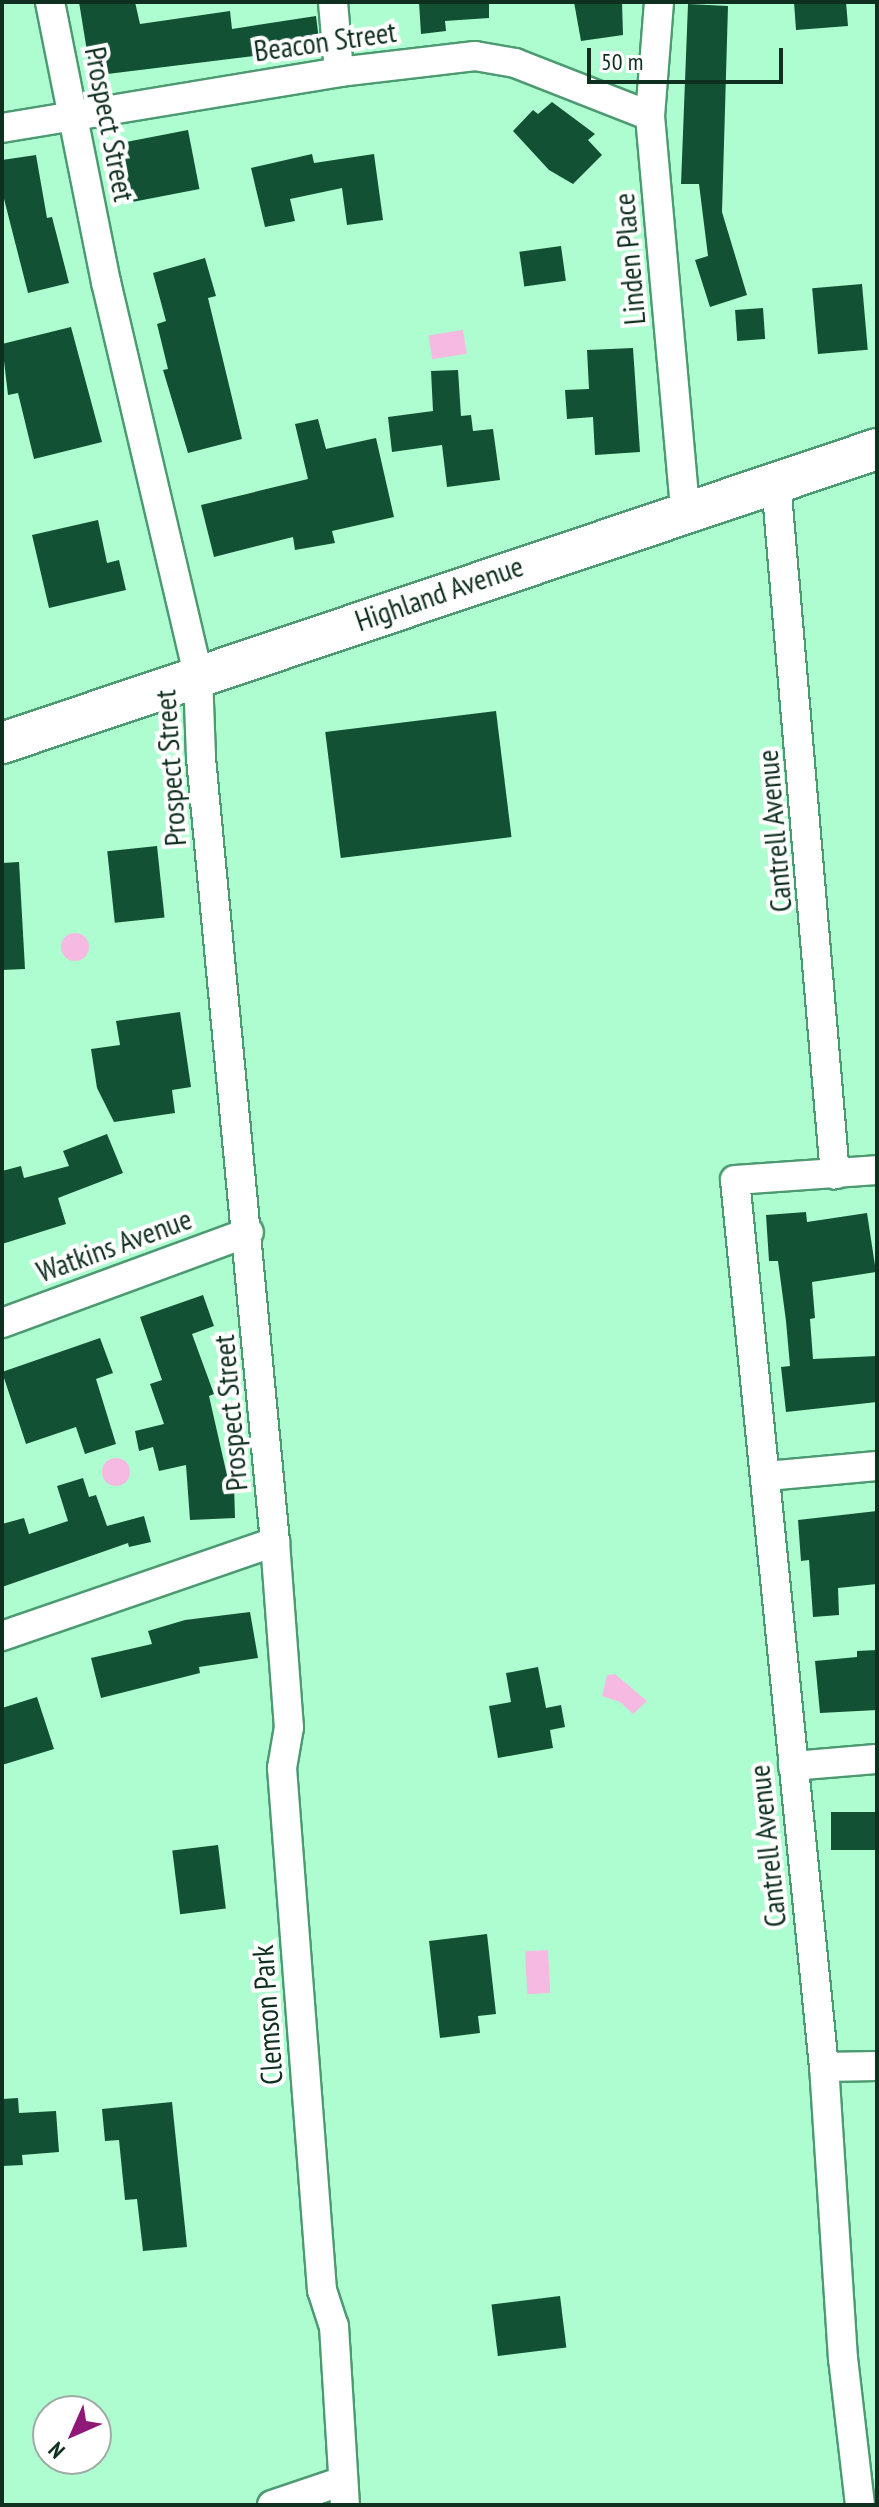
<!DOCTYPE html>
<style>
body{margin:0}
#map{position:relative;width:879px;height:2507px;overflow:hidden;background:#aefdd0;font-family:"PT Sans Narrow",sans-serif}
div>[style]{position:absolute}
.water>*{inset:0;background:#f6b9e2;transform-origin:0 0}
.round{border-radius:50%}
.building>*{inset:0;background:#125134;transform-origin:0 0}
.roads{filter:drop-shadow(2px 0 #4d9a72) drop-shadow(-2px 0 #4d9a72) drop-shadow(0 2px #4d9a72) drop-shadow(0 -2px #4d9a72)}
.street>*{height:28px;margin:-14px;padding:0 14px;transform-origin:14px;border-radius:14px;background:#fff}
.secondary>*{height:40px;margin:-20px;padding:0 20px;transform-origin:20px;border-radius:20px;background:#fff}
span{translate:-50% -50%;white-space:nowrap;text-align:center;line-height:1.15;-webkit-text-stroke:8px #fff;paint-order:stroke}
.street-label{font-size:30px;color:#0f2f1f}
.frame{position:absolute;inset:0;border:4px solid #0f2f1f;pointer-events:none}
.north{position:absolute;left:32px;top:2395px;width:80px;height:80px;box-sizing:border-box;background:#fff;border:2px solid #9faca5;border-radius:50%;rotate:225deg;font-size:22px;font-weight:700;line-height:32px;text-align:center;color:#0f2f1f}
.north::after{content:'';display:block;margin:auto;width:28px;height:36px;background:#901876;clip-path:polygon(50% 0,100% 100%,50% 72%,0 100%)}
.scale{position:absolute;left:587px;top:48px;width:196px;height:36px;box-sizing:border-box;border:4px solid #0f2f1f;border-top:0;padding-left:10px;font-size:24px;line-height:28px;white-space:nowrap;color:#0f2f1f;-webkit-text-stroke:6px #fff;paint-order:stroke}
</style>
<div id="map">
<div class="water">
<i style="left:463px;top:330px;width:24px;height:35px;rotate:81deg"></i>
<i class="round" style="left:61px;top:933px;width:28px;height:28px"></i>
<i class="round" style="left:102px;top:1458px;width:28px;height:28px"></i>
<i style="clip-path:polygon(615px 1674px,647px 1701px,633px 1714px,620px 1702px,602px 1696px,607px 1675px)"></i>
<i style="left:548px;top:1950px;width:43px;height:23px;rotate:87deg"></i>
</div>
<div class="building">
<i style="clip-path:polygon(79px 2px,135px 2px,140px 24px,230px 11px,232px 29px,316px 16px,320px 48px,91px 76px)"></i>
<i style="clip-path:polygon(419px 2px,489px 2px,489px 18px,445px 21px,446px 31px,421px 34px)"></i>
<i style="clip-path:polygon(574px 2px,622px 2px,623px 35px,581px 41px)"></i>
<i style="clip-path:polygon(794px 2px,846px 2px,848px 26px,796px 30px)"></i>
<i style="clip-path:polygon(688px 4px,728px 6px,722px 212px,747px 295px,710px 307px,695px 260px,708px 256px,699px 184px,681px 184px)"></i>
<i style="clip-path:polygon(552px 102px,595px 134px,588px 140px,602px 155px,573px 184px,549px 170px,513px 131px,533px 110px,538px 114px)"></i>
<i style="left:188px;top:130px;width:60px;height:71px;rotate:79deg"></i>
<i style="clip-path:polygon(312px 154px,314px 163px,374px 154px,383px 220px,347px 225px,342px 188px,290px 199px,295px 221px,265px 227px,251px 168px)"></i>
<i style="clip-path:polygon(36px 155px,47px 218px,52px 217px,69px 283px,28px 293px,2px 191px,2px 160px)"></i>
<i style="left:561px;top:246px;width:35px;height:42px;rotate:82deg"></i>
<i style="clip-path:polygon(205px 258px,216px 296px,208px 298px,242px 439px,188px 453px,163px 370px,168px 369px,157px 324px,166px 321px,153px 273px)"></i>
<i style="left:862px;top:284px;width:66px;height:50px;rotate:85deg"></i>
<i style="left:763px;top:308px;width:31px;height:28px;rotate:86deg"></i>
<i style="clip-path:polygon(71px 327px,102px 442px,34px 459px,18px 393px,8px 395px,2px 344px)"></i>
<i style="clip-path:polygon(633px 348px,640px 452px,595px 455px,593px 417px,567px 419px,565px 390px,589px 389px,587px 350px)"></i>
<i style="clip-path:polygon(458px 370px,461px 416px,471px 415px,473px 431px,493px 429px,500px 480px,447px 487px,442px 445px,392px 452px,388px 417px,433px 411px,431px 371px)"></i>
<i style="clip-path:polygon(318px 419px,326px 449px,376px 438px,394px 517px,332px 531px,335px 543px,295px 550px,293px 537px,214px 557px,201px 505px,308px 479px,295px 424px)"></i>
<i style="clip-path:polygon(98px 520px,107px 563px,119px 560px,126px 590px,49px 608px,32px 535px)"></i>
<i style="left:496px;top:711px;width:127px;height:172px;rotate:83deg"></i>
<i style="left:157px;top:846px;width:72px;height:50px;rotate:84deg"></i>
<i style="clip-path:polygon(19px 862px,25px 969px,2px 970px,2px 863px)"></i>
<i style="clip-path:polygon(180px 1012px,191px 1087px,172px 1090px,175px 1113px,114px 1122px,97px 1088px,91px 1049px,120px 1045px,116px 1021px)"></i>
<i style="clip-path:polygon(107px 1134px,123px 1173px,58px 1198px,66px 1224px,2px 1244px,2px 1171px,21px 1166px,24px 1178px,69px 1166px,63px 1151px)"></i>
<i style="clip-path:polygon(806px 1212px,807px 1222px,867px 1213px,876px 1272px,812px 1282px,815px 1318px,810px 1319px,813px 1359px,877px 1356px,877px 1402px,786px 1412px,781px 1367px,790px 1366px,786px 1321px,778px 1261px,769px 1261px,766px 1215px)"></i>
<i style="clip-path:polygon(203px 1295px,214px 1326px,192px 1334px,214px 1394px,209px 1396px,229px 1484px,234px 1484px,235px 1518px,190px 1520px,186px 1465px,159px 1471px,153px 1447px,139px 1451px,135px 1431px,164px 1424px,150px 1384px,162px 1380px,140px 1317px)"></i>
<i style="clip-path:polygon(100px 1338px,113px 1373px,96px 1379px,116px 1444px,85px 1454px,76px 1427px,26px 1444px,2px 1372px)"></i>
<i style="clip-path:polygon(83px 1478px,89px 1497px,96px 1495px,107px 1526px,144px 1516px,151px 1542px,129px 1547px,128px 1543px,2px 1587px,2px 1524px,24px 1518px,29px 1534px,68px 1521px,57px 1486px)"></i>
<i style="clip-path:polygon(877px 1511px,877px 1584px,838px 1588px,839px 1615px,813px 1617px,809px 1560px,801px 1561px,798px 1520px)"></i>
<i style="clip-path:polygon(250px 1612px,258px 1658px,199px 1667px,200px 1673px,101px 1698px,91px 1658px,152px 1644px,148px 1631px,185px 1620px)"></i>
<i style="clip-path:polygon(877px 1650px,877px 1710px,820px 1713px,815px 1661px,857px 1657px,857px 1651px)"></i>
<i style="clip-path:polygon(538px 1667px,546px 1708px,561px 1705px,565px 1727px,550px 1730px,553px 1748px,498px 1758px,489px 1706px,511px 1702px,506px 1673px)"></i>
<i style="clip-path:polygon(37px 1697px,54px 1749px,2px 1765px,2px 1708px)"></i>
<i style="left:877px;top:1812px;width:38px;height:46px;rotate:90deg"></i>
<i style="left:218px;top:1845px;width:64px;height:46px;rotate:83deg"></i>
<i style="clip-path:polygon(487px 1934px,496px 2014px,478px 2016px,480px 2033px,440px 2038px,429px 1941px)"></i>
<i style="clip-path:polygon(18px 2098px,19px 2113px,56px 2111px,59px 2152px,22px 2155px,23px 2165px,2px 2166px,2px 2099px)"></i>
<i style="clip-path:polygon(172px 2102px,187px 2247px,143px 2251px,137px 2199px,125px 2200px,119px 2140px,105px 2141px,102px 2109px)"></i>
<i style="left:560px;top:2296px;width:52px;height:69px;rotate:83deg"></i>
</div>
<div class="roads">
<div class="street">
<i style="left:50px;top:2px;width:286px;rotate:78.7deg"></i>
<i style="left:106px;top:282px;width:404px;rotate:76.8deg"></i>
<i style="left:198px;top:675px;width:83px;rotate:87.9deg"></i>
<i style="left:201px;top:758px;width:787px;rotate:84.61deg"></i>
<i style="left:275px;top:1542px;width:186px;rotate:85.7deg"></i>
<i style="left:289px;top:1727px;width:42px;rotate:99.7deg"></i>
<i style="left:282px;top:1768px;width:524px;rotate:85.62deg"></i>
<i style="left:322px;top:2290px;width:38px;rotate:72deg"></i>
<i style="left:334px;top:2326px;width:179px;rotate:86.5deg"></i>
<i style="left:333px;top:2px;width:70px;rotate:85.1deg"></i>
<i style="left:659px;top:2px;width:114px;rotate:94.5deg"></i>
<i style="left:650px;top:116px;width:396px;rotate:84.9deg"></i>
<i style="left:2px;top:128px;width:342px;rotate:-9.4deg"></i>
<i style="left:339px;top:72px;width:137px;rotate:-6.7deg"></i>
<i style="left:475px;top:56px;width:41px;rotate:9.9deg"></i>
<i style="left:515px;top:63px;width:145px;rotate:21.4deg"></i>
<i style="left:776px;top:482px;width:695px;rotate:85.13deg"></i>
<i style="left:2px;top:1323px;width:263px;rotate:-20.2deg"></i>
<i style="left:767px;top:1476px;width:110px;rotate:-5.2deg"></i>
<i style="left:2px;top:1636px;width:289px;rotate:-19deg"></i>
<i style="left:793px;top:1766px;width:84px;rotate:-4.8deg"></i>
<i style="left:824px;top:2067px;width:53px;rotate:-1.1deg"></i>
<i style="left:272px;top:2505px;width:75px;rotate:-18.7deg"></i>
<i style="left:860px;top:2505px;width:147px;rotate:-96.6deg"></i>
<i style="left:843px;top:2359px;width:293px;rotate:-93.7deg"></i>
<i style="left:824px;top:2067px;width:891px;rotate:-95.73deg"></i>
<i style="left:735px;top:1180px;width:142px;rotate:-4deg"></i>
</div>
<div class="secondary">
<i style="left:2px;top:743px;width:923px;rotate:-18.57deg"></i>
</div>
</div>
<div class="street-label">
<span style="left:325px;top:41px;rotate:-8deg">Beacon Street</span>
<span style="left:110px;top:124px;rotate:79deg">Prospect Street</span>
<span style="left:629px;top:259px;rotate:-95deg">Linden Place</span>
<span style="left:439px;top:593px;rotate:-19deg">Highland Avenue</span>
<span style="left:170px;top:768px;rotate:-94deg">Prospect Street</span>
<span style="left:774px;top:831px;rotate:-95deg">Cantrell Avenue</span>
<span style="left:114px;top:1245px;rotate:-20deg">Watkins Avenue</span>
<span style="left:230px;top:1413px;rotate:-95deg">Prospect Street</span>
<span style="left:767px;top:1846px;rotate:-96deg">Cantrell Avenue</span>
<span style="left:267px;top:2015px;rotate:-94deg">Clemson Park</span>
</div>
<div class="frame"></div>
<div class="north">N</div>
<div class="scale">50 m</div>
</div>
